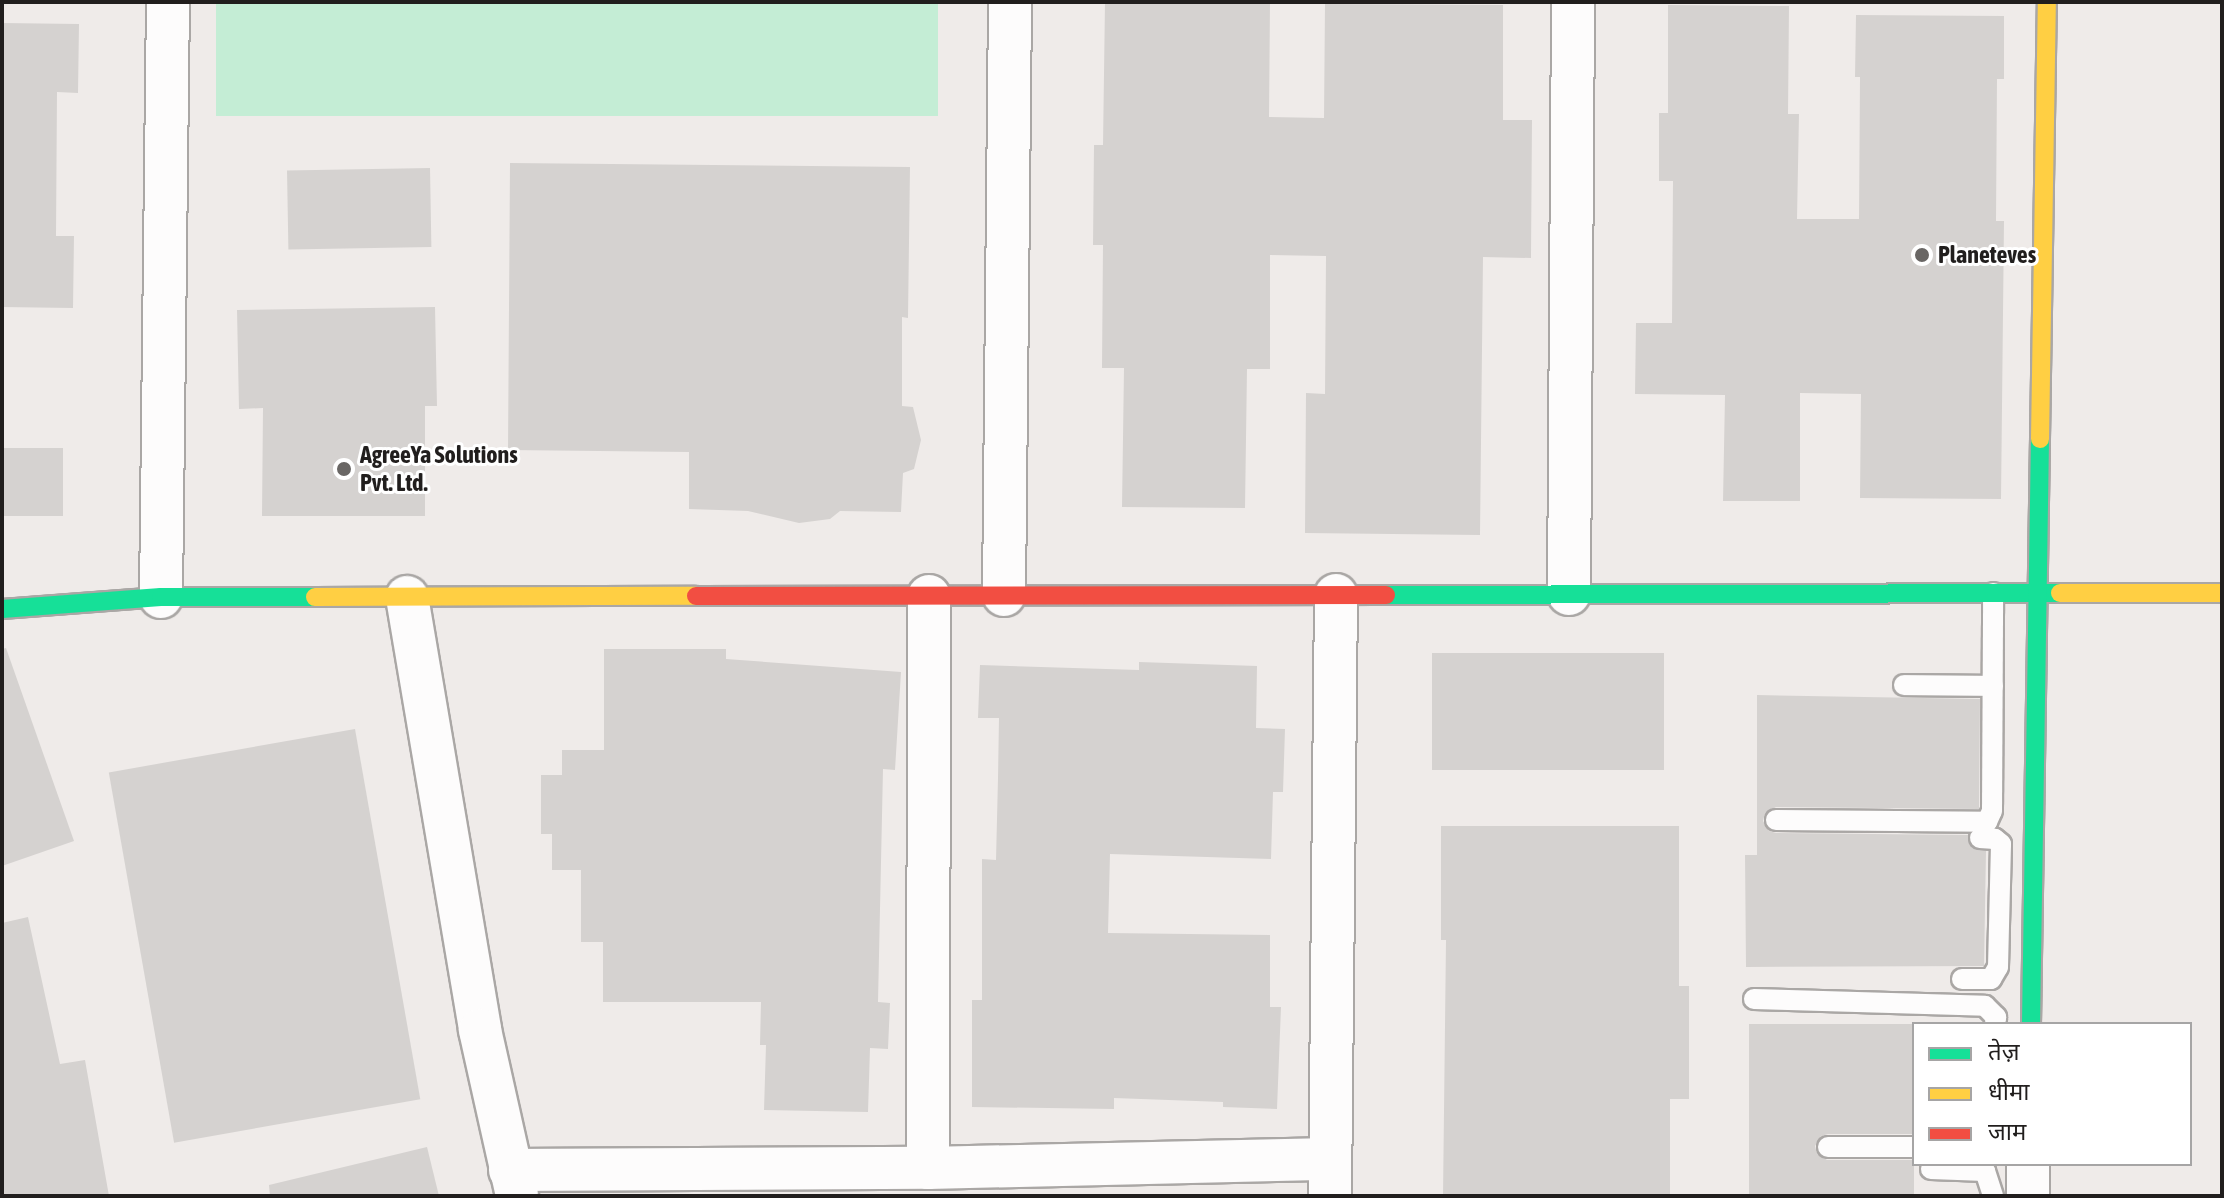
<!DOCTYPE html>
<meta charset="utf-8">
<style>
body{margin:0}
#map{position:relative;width:2224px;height:1198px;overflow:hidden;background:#efebe9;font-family:"Asap Condensed","Noto Sans Devanagari",sans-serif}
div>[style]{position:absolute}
.green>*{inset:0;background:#c4edd5;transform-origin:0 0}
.building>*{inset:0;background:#d5d2d0;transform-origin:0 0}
.roads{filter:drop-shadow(2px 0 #aaa7a5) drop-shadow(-2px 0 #aaa7a5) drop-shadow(0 2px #aaa7a5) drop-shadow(0 -2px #aaa7a5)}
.lane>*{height:20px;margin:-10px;padding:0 10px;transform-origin:10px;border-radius:10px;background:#fdfcfc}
.street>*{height:42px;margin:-21px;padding:0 21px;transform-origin:21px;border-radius:21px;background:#fdfcfc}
.fast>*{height:18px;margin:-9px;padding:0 9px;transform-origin:9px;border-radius:9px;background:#16e098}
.slow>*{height:18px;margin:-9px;padding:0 9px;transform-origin:9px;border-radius:9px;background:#ffcf43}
.jam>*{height:18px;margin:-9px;padding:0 9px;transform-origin:9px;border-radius:9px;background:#f24e42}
.dots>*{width:22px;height:22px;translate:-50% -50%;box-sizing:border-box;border:4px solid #fff;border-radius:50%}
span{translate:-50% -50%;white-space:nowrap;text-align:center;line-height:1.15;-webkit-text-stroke:6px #fff;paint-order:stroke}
.poi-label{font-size:24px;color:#211e1d;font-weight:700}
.left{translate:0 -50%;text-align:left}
.frame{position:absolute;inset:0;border:4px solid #211e1d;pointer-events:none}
.legend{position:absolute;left:1912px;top:1022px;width:280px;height:144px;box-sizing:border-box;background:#fff;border:2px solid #a6a5a5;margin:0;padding:10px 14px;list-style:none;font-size:24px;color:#211e1d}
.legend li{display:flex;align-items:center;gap:16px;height:40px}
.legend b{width:40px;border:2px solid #a6a5a5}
</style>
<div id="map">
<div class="green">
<i style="left:216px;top:2px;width:722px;height:114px"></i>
</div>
<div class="building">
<i style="clip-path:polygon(1105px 2px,1270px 2px,1269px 117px,1324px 118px,1325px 4px,1503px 5px,1503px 120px,1532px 120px,1531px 258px,1483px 257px,1480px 535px,1305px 533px,1306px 393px,1325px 394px,1326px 256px,1270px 255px,1270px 369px,1247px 369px,1245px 508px,1122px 507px,1124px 368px,1102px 368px,1103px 245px,1093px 245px,1094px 145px,1103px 145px)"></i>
<i style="clip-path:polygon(1668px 5px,1789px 6px,1788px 114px,1799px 114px,1797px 219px,1859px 219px,1860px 77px,1855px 77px,1856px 15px,2004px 16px,2004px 79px,1997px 79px,1996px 221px,2004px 221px,2001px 499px,1860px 498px,1861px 394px,1800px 393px,1800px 501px,1723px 501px,1725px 395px,1635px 394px,1636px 323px,1672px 323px,1673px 181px,1659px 181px,1659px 113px,1668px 113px)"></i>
<i style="clip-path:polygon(2px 23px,79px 24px,78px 93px,57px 92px,56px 236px,74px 236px,73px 308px,2px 307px)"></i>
<i style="clip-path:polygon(510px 163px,910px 167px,908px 318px,902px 317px,902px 406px,913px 407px,921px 440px,914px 469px,903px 473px,901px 512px,840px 511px,830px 519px,799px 523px,748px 511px,689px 509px,689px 452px,508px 450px)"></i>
<i style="left:430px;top:168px;width:79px;height:143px;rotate:89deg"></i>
<i style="clip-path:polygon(435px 307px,437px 406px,425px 406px,425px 516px,262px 516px,263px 408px,239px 409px,237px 310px)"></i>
<i style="left:2px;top:448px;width:61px;height:68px"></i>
<i style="clip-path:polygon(6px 648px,74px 841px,2px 866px,2px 649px)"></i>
<i style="clip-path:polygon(604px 649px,726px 649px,726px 659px,901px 672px,895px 770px,883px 769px,878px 1002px,890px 1003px,888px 1049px,870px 1048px,868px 1112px,764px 1110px,766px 1045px,760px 1045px,761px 1002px,603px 1002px,603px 942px,581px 942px,581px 870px,552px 870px,552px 834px,541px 834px,541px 775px,562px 775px,562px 750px,604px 750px)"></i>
<i style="left:1432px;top:653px;width:232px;height:117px"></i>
<i style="clip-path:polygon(1139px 662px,1257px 666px,1256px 728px,1285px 729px,1283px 792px,1273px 792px,1271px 859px,1110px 854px,1108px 933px,1270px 935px,1270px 1007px,1281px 1007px,1277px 1109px,1223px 1107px,1223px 1102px,1114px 1098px,1114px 1109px,972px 1107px,972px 1000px,982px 1000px,982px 859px,996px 860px,998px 778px,999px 718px,978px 718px,980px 665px,1139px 670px)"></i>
<i style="clip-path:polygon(1757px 695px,1980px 699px,1979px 809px,1776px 807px,1765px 813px,1763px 821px,1769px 831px,1776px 833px,1968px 835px,1972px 848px,1986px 851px,1984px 966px,1746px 967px,1745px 855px,1757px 855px)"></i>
<i style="left:355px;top:729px;width:376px;height:250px;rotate:80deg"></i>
<i style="clip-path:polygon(1441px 826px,1679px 826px,1679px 986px,1689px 986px,1689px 1099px,1670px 1099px,1670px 1196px,1443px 1196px,1446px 940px,1441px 940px)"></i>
<i style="clip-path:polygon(28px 917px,60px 1064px,85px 1060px,109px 1196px,2px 1196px,2px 923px)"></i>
<i style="clip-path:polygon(1749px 1024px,1914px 1024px,1914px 1134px,1828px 1134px,1821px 1136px,1815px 1146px,1817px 1154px,1827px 1160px,1914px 1160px,1914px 1196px,1749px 1196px)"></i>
<i style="clip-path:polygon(427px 1147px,439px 1196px,270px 1196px,269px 1185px)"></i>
</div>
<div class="roads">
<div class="lane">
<i style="left:1904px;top:685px;width:89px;rotate:0.6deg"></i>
<i style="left:1776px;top:820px;width:211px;rotate:0.5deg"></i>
<i style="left:1987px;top:822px;width:12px;rotate:-66deg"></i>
<i style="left:1992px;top:811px;width:218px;rotate:-89.7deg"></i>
<i style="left:1962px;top:979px;width:29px"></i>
<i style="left:1991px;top:979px;width:14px;rotate:-60deg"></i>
<i style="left:1998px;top:967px;width:123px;rotate:-88.6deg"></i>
<i style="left:2001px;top:844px;width:8px;rotate:-140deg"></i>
<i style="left:1995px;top:839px;width:15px;rotate:-176deg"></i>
<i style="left:1754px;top:999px;width:231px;rotate:1.7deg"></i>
<i style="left:1985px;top:1006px;width:16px;rotate:45deg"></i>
<i style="left:1996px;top:1017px;width:7px;rotate:98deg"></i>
<i style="left:1828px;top:1147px;width:86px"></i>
<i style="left:1931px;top:1169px;width:54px;rotate:2.1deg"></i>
<i style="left:1985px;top:1171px;width:26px;rotate:72deg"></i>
</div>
<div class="street">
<i style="left:1569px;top:594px;width:592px;rotate:-89.61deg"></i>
<i style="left:1004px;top:595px;width:593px;rotate:-89.42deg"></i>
<i style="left:161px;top:597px;width:595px;rotate:-89.33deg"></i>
<i style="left:407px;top:597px;width:439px;rotate:80.4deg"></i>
<i style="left:480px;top:1030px;width:170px;rotate:77.4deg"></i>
<i style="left:928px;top:1168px;width:572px;rotate:-89.9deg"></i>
<i style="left:510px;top:1170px;width:418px;rotate:-0.3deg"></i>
<i style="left:928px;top:1168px;width:402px;rotate:-1.3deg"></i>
<i style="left:1330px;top:1196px;width:601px;rotate:-89.43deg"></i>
<i style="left:2028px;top:1196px;width:32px;rotate:-90deg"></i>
</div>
<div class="fast">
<i style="left:1386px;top:595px;width:674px;rotate:-0.17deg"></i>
<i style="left:2px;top:609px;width:159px;rotate:-4.3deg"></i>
<i style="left:161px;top:597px;width:154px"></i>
<i style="left:2031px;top:1024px;width:585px;rotate:-89.12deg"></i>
</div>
<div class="slow">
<i style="left:2040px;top:439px;width:437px;rotate:-89.1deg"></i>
<i style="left:2060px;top:593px;width:162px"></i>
<i style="left:315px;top:597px;width:381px;rotate:-0.2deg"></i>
</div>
<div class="jam">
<i style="left:696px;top:596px;width:690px;rotate:-0.08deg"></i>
</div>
</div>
<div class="dots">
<i style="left:1922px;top:255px;background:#696664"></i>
<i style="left:344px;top:469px;background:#696664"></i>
</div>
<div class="poi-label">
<span class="left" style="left:1938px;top:255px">Planeteves</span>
<span class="left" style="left:360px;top:469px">AgreeYa Solutions<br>Pvt. Ltd.</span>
</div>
<div class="frame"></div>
<ul class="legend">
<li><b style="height:10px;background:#16e098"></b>तेज़</li>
<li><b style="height:10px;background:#ffcf43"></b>धीमा</li>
<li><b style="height:10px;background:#f24e42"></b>जाम</li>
</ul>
</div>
